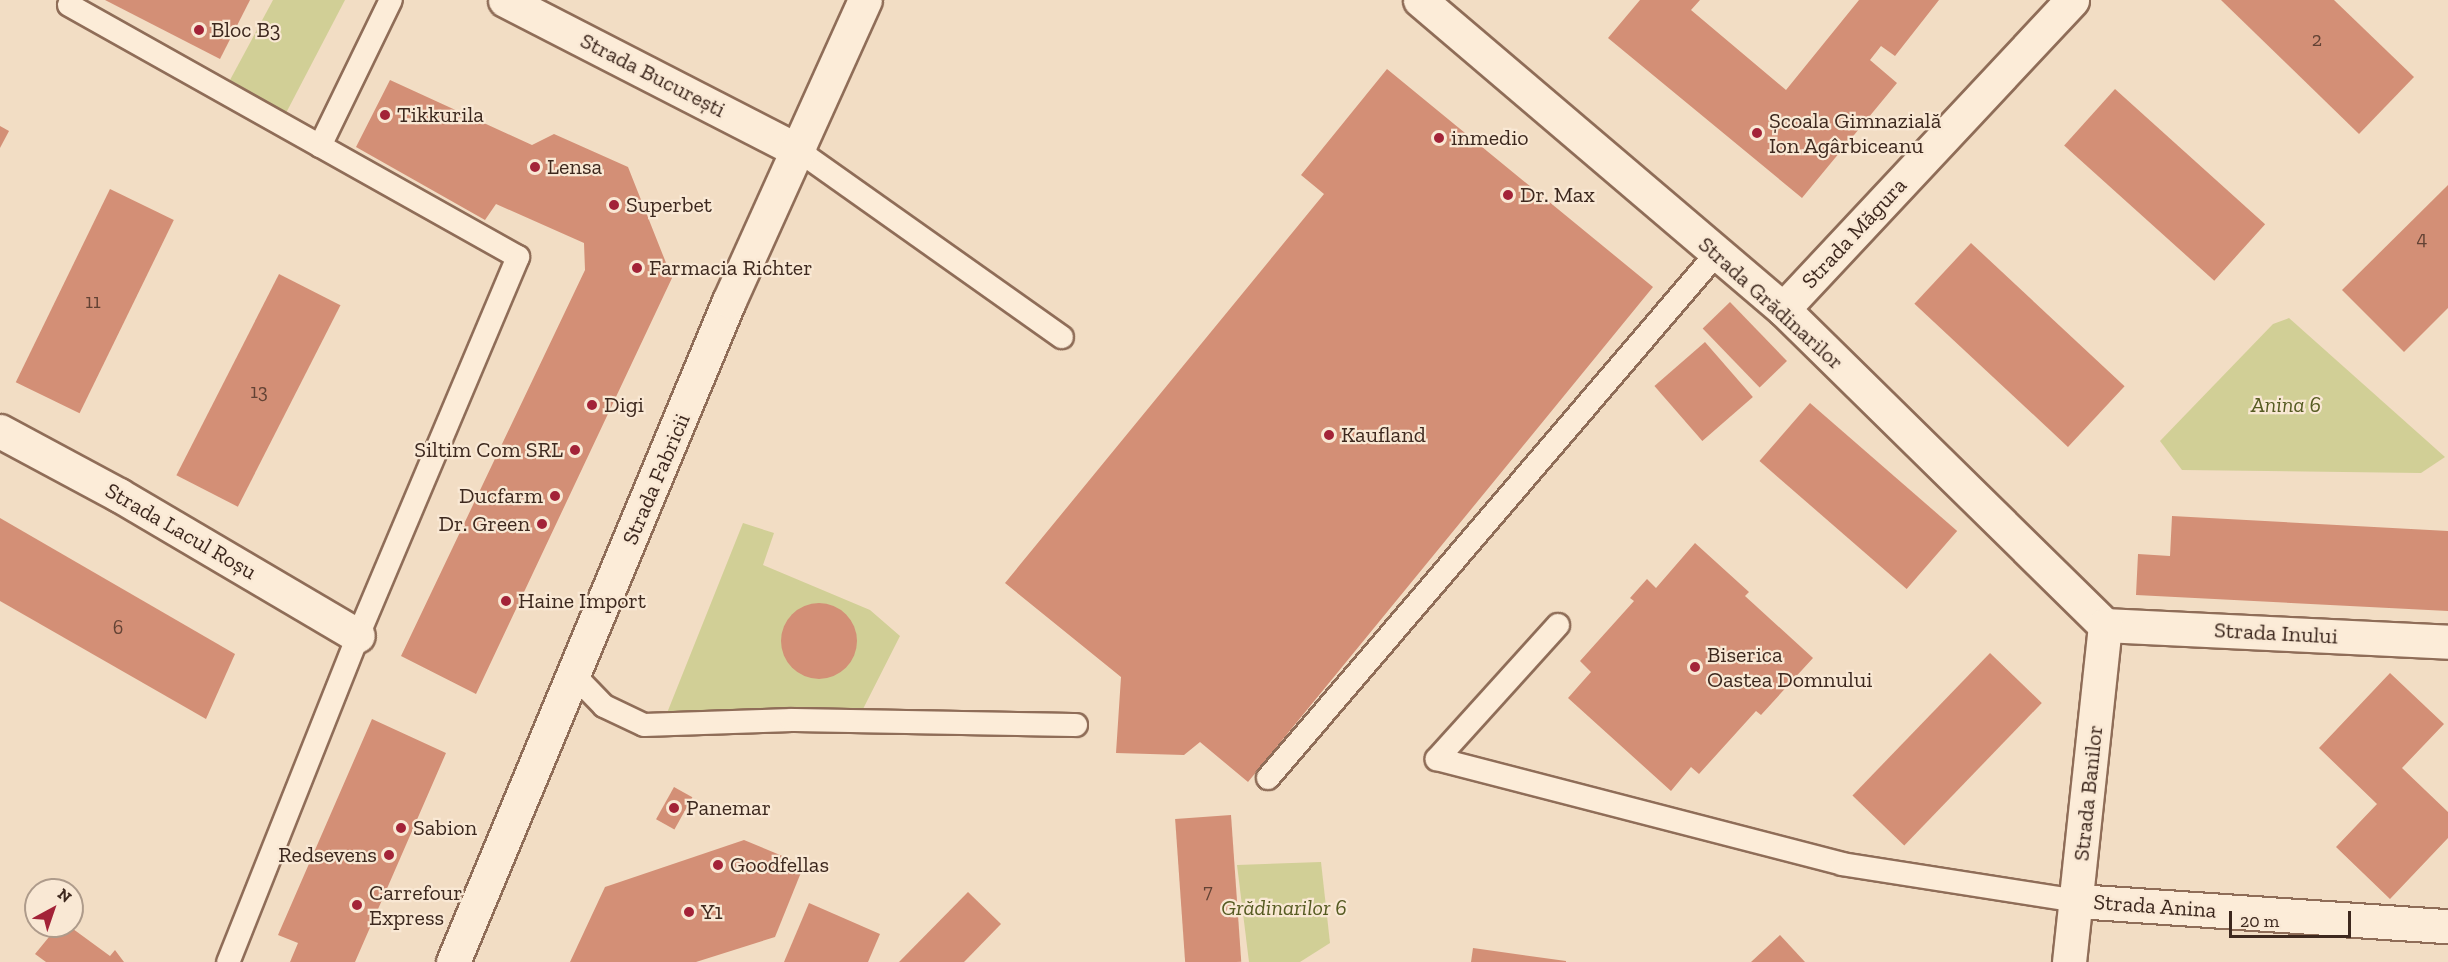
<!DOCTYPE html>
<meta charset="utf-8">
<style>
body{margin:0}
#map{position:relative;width:2448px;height:962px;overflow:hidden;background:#f2ddc4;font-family:"Zilla Slab",serif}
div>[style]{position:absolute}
.green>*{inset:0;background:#d1cf96}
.building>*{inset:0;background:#d38f76;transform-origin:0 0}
.round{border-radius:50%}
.roads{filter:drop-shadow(2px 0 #8f6d58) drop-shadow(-2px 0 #8f6d58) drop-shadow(0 2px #8f6d58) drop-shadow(0 -2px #8f6d58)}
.service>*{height:22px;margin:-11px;padding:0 11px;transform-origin:11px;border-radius:11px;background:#fcecd8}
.minor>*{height:33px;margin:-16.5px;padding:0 16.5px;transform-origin:16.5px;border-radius:16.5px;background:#fcecd8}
.secondary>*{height:33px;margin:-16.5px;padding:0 16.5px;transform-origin:16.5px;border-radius:16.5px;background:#fcecd8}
.dots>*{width:16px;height:16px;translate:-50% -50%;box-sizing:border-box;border:3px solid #f9e8d4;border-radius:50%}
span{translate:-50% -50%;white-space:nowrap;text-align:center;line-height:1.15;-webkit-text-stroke:4.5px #f9e8d4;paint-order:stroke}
.number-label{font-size:20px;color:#624234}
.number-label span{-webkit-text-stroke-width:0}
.poi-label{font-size:22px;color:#3d281e}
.left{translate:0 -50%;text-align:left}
.right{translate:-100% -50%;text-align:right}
.street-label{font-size:22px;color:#3d281e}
.park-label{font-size:22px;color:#565b22;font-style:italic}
.north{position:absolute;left:24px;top:878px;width:60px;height:60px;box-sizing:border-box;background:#f9e8d4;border:2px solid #ae9b8b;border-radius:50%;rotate:40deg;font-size:16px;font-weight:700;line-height:24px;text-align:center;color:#3d281e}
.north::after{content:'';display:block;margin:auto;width:21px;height:27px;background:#a32338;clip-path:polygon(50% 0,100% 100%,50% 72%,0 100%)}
.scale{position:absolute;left:2229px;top:911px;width:122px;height:27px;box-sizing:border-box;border:3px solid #3d281e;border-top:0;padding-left:8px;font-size:18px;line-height:21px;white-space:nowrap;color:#3d281e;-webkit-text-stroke:4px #f9e8d4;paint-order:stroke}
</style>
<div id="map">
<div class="green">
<i style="clip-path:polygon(273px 0,345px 0,286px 113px,230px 80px)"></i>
<i style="clip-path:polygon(2289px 318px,2445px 457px,2421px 473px,2182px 470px,2160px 441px,2273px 324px)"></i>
<i style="clip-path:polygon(743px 523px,774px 533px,763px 565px,870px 610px,900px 636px,863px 709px,667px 713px)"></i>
<i style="clip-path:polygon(1321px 862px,1330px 943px,1300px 962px,1249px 962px,1237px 865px)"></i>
</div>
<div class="building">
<i style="clip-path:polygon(105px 0,250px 0,220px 59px)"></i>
<i style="clip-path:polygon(1640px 0,1700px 0,1691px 10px,1786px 90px,1859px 0,1939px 0,1895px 56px,1881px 46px,1870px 60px,1897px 83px,1802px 198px,1608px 38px)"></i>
<i style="clip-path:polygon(2221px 0,2334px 0,2414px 77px,2359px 134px)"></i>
<i style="clip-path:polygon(1387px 69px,1653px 287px,1248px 782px,1200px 742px,1184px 755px,1116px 753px,1121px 677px,1005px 583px,1324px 194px,1301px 175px)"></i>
<i style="clip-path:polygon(390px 80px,532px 145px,554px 134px,628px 167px,672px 278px,476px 694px,401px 656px,585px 270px,584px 243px,496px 204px,485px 220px,356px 147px)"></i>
<i style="left:2115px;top:89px;width:202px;height:76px;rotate:42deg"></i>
<i style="clip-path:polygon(0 126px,9px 131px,0 148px)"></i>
<i style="clip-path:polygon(2448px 185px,2448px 308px,2404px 352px,2342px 290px)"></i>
<i style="left:110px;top:189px;width:71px;height:215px;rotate:26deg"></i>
<i style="left:1971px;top:243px;width:210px;height:83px;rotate:43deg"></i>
<i style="left:279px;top:274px;width:69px;height:226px;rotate:27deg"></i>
<i style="left:1730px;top:302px;width:82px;height:38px;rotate:46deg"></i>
<i style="left:1705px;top:342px;width:73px;height:67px;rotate:49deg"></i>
<i style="left:1810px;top:403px;width:195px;height:77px;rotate:41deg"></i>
<i style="clip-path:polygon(2172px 516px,2448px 531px,2448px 611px,2136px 595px,2138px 554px,2170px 556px)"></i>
<i style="clip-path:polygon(0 518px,235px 654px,206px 719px,0 601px)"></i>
<i style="clip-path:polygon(1695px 543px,1749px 592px,1745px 596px,1813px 658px,1761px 715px,1756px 711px,1699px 774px,1691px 767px,1671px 791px,1568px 698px,1591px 672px,1580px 661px,1634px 601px,1630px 598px,1647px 579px,1656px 588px)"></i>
<i class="round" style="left:781px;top:603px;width:76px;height:76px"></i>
<i style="left:1990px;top:653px;width:72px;height:198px;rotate:44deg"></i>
<i style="clip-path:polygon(2390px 673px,2444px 724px,2402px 768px,2448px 812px,2448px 838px,2390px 899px,2336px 847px,2377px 804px,2319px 748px)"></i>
<i style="clip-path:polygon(372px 719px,446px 753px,355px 962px,290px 962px,298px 943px,278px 935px)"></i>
<i style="left:674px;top:787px;width:21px;height:37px;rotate:29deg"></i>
<i style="left:1231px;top:815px;width:147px;height:56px;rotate:86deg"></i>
<i style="clip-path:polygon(744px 840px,804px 865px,775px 937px,696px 962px,570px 962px,605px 887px)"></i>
<i style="clip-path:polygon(968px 892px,1001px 924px,964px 962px,899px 962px)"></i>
<i style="clip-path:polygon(809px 903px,880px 934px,868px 962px,784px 962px)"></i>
<i style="clip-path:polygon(58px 926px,69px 926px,110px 956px,115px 950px,124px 962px,46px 962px,35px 954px)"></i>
<i style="clip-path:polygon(1780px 935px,1805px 962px,1751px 962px)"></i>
<i style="clip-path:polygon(1473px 948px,1566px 961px,1566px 962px,1471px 962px)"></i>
</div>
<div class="roads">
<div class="service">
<i style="left:69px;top:5px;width:515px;rotate:29.3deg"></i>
<i style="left:518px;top:257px;width:411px;rotate:112.9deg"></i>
<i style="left:358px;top:636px;width:351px;rotate:111.7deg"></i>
<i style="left:320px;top:146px;width:162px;rotate:-64.1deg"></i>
<i style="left:799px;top:151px;width:322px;rotate:35.3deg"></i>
<i style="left:1558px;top:625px;width:181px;rotate:132.1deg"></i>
<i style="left:1437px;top:759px;width:418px;rotate:14.5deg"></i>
<i style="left:1842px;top:864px;width:238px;rotate:8.9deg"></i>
<i style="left:574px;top:675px;width:43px;rotate:45.9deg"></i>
<i style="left:604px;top:706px;width:44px;rotate:25.4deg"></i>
<i style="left:644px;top:725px;width:148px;rotate:-1.9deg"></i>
<i style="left:792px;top:720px;width:284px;rotate:1deg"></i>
<i style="left:1268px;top:778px;width:691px;rotate:-49.46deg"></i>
</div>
<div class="minor">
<i style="left:1420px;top:0;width:477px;rotate:40.4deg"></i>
<i style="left:1783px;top:309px;width:451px;rotate:44.5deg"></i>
<i style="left:1783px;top:309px;width:423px;rotate:-46.9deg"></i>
<i style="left:0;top:431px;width:135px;rotate:28.3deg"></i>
<i style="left:119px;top:495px;width:277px;rotate:30.5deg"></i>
<i style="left:2105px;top:625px;width:343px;rotate:2.8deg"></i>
<i style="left:2077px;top:901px;width:372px;rotate:3.9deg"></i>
<i style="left:2069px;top:962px;width:339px;rotate:-83.9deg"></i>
</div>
<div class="secondary">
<i style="left:505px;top:0;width:331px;rotate:27.2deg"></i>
<i style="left:453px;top:962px;width:716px;rotate:-67.34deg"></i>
<i style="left:729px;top:301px;width:330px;rotate:-65.7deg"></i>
</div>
</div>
<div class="dots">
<i style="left:199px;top:30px;background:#a32338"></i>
<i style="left:385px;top:115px;background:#a32338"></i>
<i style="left:1757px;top:133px;background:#a32338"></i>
<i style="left:1439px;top:138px;background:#a32338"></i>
<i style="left:535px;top:167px;background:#a32338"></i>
<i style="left:1508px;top:195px;background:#a32338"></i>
<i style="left:614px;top:205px;background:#a32338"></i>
<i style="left:637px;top:268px;background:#a32338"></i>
<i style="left:592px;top:405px;background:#a32338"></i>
<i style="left:1329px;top:435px;background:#a32338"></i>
<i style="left:575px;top:450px;background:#a32338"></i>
<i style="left:555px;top:496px;background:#a32338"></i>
<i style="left:542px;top:524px;background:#a32338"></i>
<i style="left:506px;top:601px;background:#a32338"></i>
<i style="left:1695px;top:667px;background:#a32338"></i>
<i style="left:674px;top:808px;background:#a32338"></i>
<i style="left:401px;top:828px;background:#a32338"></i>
<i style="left:389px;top:855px;background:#a32338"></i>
<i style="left:718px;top:865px;background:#a32338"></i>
<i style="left:357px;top:905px;background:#a32338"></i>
<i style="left:689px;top:912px;background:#a32338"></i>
</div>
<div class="number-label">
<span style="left:2317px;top:39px">2</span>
<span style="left:2422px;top:238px">4</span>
<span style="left:93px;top:301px">11</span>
<span style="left:259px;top:391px">13</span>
<span style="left:118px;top:627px">6</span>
<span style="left:1208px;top:891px">7</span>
</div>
<div class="poi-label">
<span class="left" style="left:211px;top:30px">Bloc B3</span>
<span class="left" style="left:397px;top:115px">Tikkurila</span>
<span class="left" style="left:1769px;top:133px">Școala Gimnazială<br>Ion Agârbiceanu</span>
<span class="left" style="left:1451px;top:138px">inmedio</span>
<span class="left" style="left:547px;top:167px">Lensa</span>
<span class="left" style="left:1520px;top:195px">Dr. Max</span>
<span class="left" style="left:626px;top:205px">Superbet</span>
<span class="left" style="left:649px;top:268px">Farmacia Richter</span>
<span class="left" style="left:604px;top:405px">Digi</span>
<span class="left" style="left:1341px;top:435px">Kaufland</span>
<span class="right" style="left:563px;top:450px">Siltim Com SRL</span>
<span class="right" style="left:543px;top:496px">Ducfarm</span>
<span class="right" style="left:530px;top:524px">Dr. Green</span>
<span class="left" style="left:518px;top:601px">Haine Import</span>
<span class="left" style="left:1707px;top:667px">Biserica<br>Oastea Domnului</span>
<span class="left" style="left:686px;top:808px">Panemar</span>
<span class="left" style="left:413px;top:828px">Sabion</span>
<span class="right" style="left:377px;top:855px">Redsevens</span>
<span class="left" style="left:730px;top:865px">Goodfellas</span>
<span class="left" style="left:369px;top:905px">Carrefour<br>Express</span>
<span class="left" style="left:701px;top:912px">Y1</span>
</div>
<div class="street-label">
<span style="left:653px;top:75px;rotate:27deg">Strada București</span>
<span style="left:1854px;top:233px;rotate:-47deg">Strada Măgura</span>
<span style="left:1771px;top:303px;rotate:42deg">Strada Grădinarilor</span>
<span style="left:656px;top:479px;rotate:-67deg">Strada Fabricii</span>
<span style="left:181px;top:531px;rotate:30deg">Strada Lacul Roșu</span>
<span style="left:2276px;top:633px;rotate:3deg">Strada Inului</span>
<span style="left:2088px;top:793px;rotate:-84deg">Strada Banilor</span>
<span style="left:2155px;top:906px;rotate:4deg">Strada Anina</span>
</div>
<div class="park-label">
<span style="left:2286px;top:405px">Anina 6</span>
<span style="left:1284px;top:908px">Grădinarilor 6</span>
</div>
<div class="north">N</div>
<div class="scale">20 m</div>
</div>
